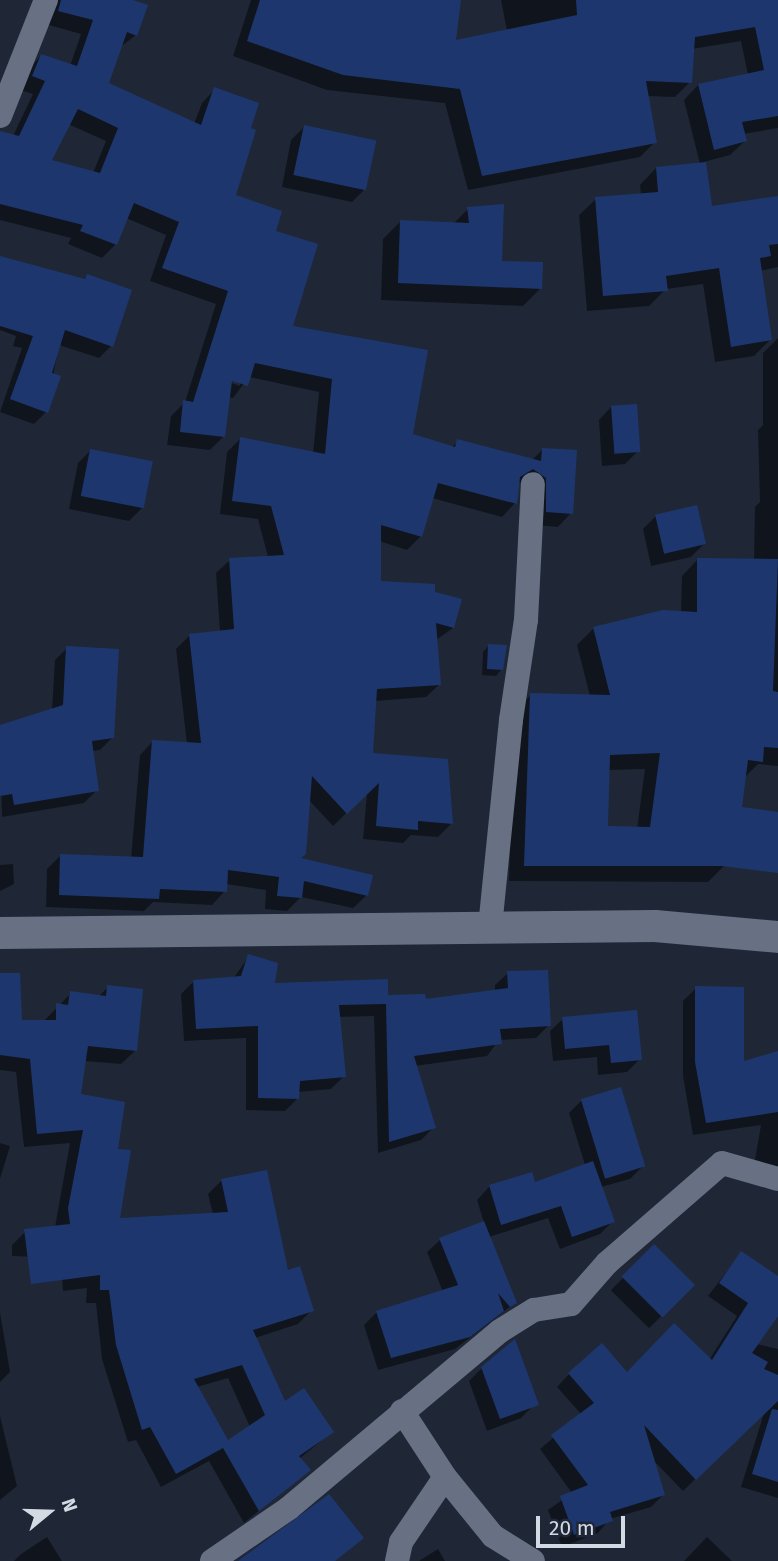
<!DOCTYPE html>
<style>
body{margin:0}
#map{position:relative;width:778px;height:1561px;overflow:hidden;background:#1f2737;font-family:"Fira Sans",sans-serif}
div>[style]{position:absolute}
.shadow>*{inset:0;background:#0007;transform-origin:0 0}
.building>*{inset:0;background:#1d376e;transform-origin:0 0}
.minor>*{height:24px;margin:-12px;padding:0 12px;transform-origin:12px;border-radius:12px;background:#677183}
.tertiary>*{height:32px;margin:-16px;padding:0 16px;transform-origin:16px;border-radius:16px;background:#677183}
span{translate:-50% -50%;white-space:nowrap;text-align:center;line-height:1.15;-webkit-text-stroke:5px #1f2737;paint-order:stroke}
.north{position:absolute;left:14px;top:1477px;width:70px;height:70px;-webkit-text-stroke:5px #1f2737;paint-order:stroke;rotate:71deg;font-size:19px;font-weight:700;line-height:28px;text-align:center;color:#d4dae4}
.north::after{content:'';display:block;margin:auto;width:24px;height:32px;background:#d4dae4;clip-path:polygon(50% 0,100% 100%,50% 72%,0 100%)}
.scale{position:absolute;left:536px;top:1516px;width:89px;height:32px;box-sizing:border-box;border:4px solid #d4dae4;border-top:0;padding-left:9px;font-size:21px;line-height:24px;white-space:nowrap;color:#d4dae4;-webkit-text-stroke:5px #1f2737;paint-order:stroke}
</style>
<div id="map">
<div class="shadow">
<i style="clip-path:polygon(evenodd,43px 0,128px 0,136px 35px,119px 48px,107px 84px,194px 124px,202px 103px,215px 89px,234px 196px,274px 232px,291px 327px,411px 435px,451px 448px,458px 441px,532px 460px,542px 450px,571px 513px,558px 527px,534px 525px,534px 491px,518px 481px,515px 503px,502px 517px,432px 498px,421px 536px,407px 550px,379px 541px,379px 583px,433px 593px,453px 628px,436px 640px,440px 684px,426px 697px,375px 701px,371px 754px,452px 823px,438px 837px,411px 835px,403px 843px,363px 839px,367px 793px,333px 826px,308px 799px,298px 859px,367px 895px,353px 908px,301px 897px,287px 911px,265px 909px,266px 890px,226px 884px,225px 891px,212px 905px,153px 902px,144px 911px,46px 907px,47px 869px,60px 856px,131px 859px,140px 755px,153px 741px,187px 744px,176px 649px,190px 635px,220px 632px,216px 573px,230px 560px,268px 557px,258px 519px,220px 514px,227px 452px,240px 439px,313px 454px,319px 392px,249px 377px,233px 398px,228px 397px,224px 436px,210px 450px,167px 445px,171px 416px,185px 402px,216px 304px,150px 281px,166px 235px,126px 218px,115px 245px,102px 258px,68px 244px,71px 238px,0 220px,0 136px,4px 132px,13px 136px,33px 94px,20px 90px,28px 69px,41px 56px,70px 66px,81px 34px,45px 24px,43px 0,68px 124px,106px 141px,93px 173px,50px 161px,68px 124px,43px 0,224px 377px,240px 382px,240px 386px,223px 380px,224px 377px)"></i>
<i style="clip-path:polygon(251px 0,459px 0,454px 42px,507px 31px,501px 0,778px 0,778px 128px,743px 134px,745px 141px,730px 155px,704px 162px,711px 208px,778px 199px,778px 267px,760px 271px,771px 339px,754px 356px,715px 362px,703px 284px,666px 289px,649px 306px,587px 311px,579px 215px,596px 199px,641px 195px,640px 185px,656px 168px,700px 164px,684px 100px,698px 85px,748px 75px,741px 41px,692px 49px,690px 82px,675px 97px,647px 96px,655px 142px,640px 157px,468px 190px,445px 103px,327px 90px,233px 56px)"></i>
<i style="clip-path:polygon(304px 127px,365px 189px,352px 202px,282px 187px,291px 140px)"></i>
<i style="clip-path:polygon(468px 209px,500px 262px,540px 289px,523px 306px,381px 300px,383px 239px,400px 222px,453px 224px)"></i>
<i style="clip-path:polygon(0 258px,83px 280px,87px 276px,111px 346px,99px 358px,59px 345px,46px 412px,34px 424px,0 412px,22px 348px,13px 346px,16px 336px,0 330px)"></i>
<i style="clip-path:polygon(evenodd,778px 338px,778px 766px,758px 764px,745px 777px,740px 808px,778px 814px,778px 862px,725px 865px,708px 882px,509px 881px,514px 711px,531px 695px,590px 696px,577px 645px,594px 628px,681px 613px,682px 576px,698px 559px,754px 560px,755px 507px,760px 502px,758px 430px,763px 425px,763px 353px,778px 338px,645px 769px,637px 829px,607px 828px,608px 770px,645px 769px)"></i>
<i style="clip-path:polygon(611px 407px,638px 451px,625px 464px,602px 466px,599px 420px)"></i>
<i style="clip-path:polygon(91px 450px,142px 508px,129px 521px,69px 509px,78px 463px)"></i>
<i style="clip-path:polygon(656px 516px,704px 544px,691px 557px,651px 566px,643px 529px)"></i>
<i style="clip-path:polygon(489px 645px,502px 669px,496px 676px,482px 675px,483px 652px)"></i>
<i style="clip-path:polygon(67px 648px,112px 738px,100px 750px,92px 751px,97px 790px,84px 803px,2px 817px,0 731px,52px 710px,55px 660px)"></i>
<i style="clip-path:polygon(13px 864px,14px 884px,0 891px,0 865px)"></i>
<i style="clip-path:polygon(249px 956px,272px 985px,424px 1001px,495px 992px,495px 985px,508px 973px,549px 1025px,536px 1038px,499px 1040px,487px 1056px,415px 1066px,434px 1127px,421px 1140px,378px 1153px,374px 1016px,338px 1017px,344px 1076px,331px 1089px,298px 1092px,298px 1098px,285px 1111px,246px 1110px,246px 1038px,184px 1041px,181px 994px,194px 981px,233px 979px)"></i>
<i style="clip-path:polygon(evenodd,108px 987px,135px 1051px,121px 1064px,84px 1061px,79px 1096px,116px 1150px,118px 1220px,213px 1214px,208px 1194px,222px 1180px,312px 1310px,298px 1324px,255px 1338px,284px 1403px,332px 1432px,299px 1459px,308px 1470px,244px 1523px,209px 1461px,161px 1487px,136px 1440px,128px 1442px,102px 1359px,96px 1303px,86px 1303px,87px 1288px,63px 1291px,61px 1258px,12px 1256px,12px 1245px,26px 1231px,55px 1227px,70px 1143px,24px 1147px,16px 1072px,0 1070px,0 997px,20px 1022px,43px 1022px,71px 993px,98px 997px,108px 987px,228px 1378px,250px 1427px,227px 1443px,197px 1387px,228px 1378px)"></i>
<i style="clip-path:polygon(696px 988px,742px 1063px,778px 1053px,778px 1176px,753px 1171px,761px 1125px,693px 1135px,683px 1076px,683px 1001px)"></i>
<i style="clip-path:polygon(563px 1019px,640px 1059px,627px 1072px,598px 1075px,597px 1057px,553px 1061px,550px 1031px)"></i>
<i style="clip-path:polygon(582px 1100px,643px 1166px,630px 1179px,601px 1187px,613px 1221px,600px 1234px,560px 1249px,548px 1218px,489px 1237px,515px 1303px,455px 1349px,378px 1370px,364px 1325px,377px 1312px,443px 1292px,427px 1252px,440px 1240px,484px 1223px,477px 1200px,489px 1187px,531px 1174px,534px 1184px,585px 1165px,569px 1113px)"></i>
<i style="clip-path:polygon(0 1143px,10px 1146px,0 1179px)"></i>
<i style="left:654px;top:1247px;width:54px;height:61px;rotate:45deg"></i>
<i style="clip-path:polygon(741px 1253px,778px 1278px,778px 1313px,757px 1344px,778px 1349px,778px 1498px,741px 1487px,764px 1413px,683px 1491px,652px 1459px,663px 1495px,651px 1507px,610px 1519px,598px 1533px,562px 1547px,548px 1510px,572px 1493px,540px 1449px,581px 1414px,557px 1387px,569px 1374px,627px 1374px,709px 1360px,737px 1316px,708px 1296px)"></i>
<i style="clip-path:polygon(0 1312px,10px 1372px,0 1382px)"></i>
<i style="clip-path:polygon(482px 1368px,534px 1405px,521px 1418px,487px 1431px,469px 1381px)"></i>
<i style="clip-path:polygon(0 1416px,17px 1486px,0 1500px)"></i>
<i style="clip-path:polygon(47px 1537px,62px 1561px,14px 1561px,21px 1554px)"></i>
<i style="clip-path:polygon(707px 1537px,732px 1561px,684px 1561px)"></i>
<i style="clip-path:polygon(438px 1549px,445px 1561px,419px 1561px)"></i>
</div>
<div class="building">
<i style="clip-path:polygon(evenodd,61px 0,133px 0,148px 5px,137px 36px,127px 32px,109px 83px,201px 125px,214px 87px,259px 103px,251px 128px,256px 130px,236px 195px,282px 211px,276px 231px,318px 244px,293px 326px,428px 350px,413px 434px,455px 447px,457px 439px,541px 461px,542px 448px,577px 450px,573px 514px,546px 512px,546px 478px,533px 469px,520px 477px,517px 504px,438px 483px,422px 537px,381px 525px,381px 581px,435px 584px,435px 592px,462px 599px,454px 628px,436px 623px,441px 685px,377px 689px,373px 753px,448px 759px,453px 824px,418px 821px,418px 830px,376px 826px,379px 783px,347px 814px,312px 776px,306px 854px,301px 858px,373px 875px,368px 896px,304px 881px,302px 898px,277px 896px,279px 877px,228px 870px,227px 892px,160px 889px,159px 899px,59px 895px,60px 854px,143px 857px,152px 740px,201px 743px,189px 634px,234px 629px,229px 558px,284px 555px,271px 506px,232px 501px,240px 437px,325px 454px,332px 379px,255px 363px,248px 386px,232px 381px,225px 437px,180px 432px,183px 400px,193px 402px,228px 291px,162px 268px,179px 222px,134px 203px,117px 245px,80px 231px,83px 225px,0 204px,0 131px,19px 136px,45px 81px,32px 76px,41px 54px,77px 66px,93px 20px,58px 11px,61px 0,78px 109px,118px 128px,100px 173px,52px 160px,78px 109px)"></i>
<i style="clip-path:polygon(260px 0,461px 0,456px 40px,577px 15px,576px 0,778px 0,778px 116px,742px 122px,747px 141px,714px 150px,698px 84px,764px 70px,755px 27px,695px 37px,692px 83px,646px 81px,657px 143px,482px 176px,460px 89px,343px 75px,247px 41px)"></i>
<i style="left:304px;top:125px;width:74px;height:51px;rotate:12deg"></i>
<i style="clip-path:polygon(706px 162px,712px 206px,778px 196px,778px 244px,769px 245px,771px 256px,760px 258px,772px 340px,731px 347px,719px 268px,666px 276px,668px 291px,603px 296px,595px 197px,658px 192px,656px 167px)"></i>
<i style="clip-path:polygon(504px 204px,502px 261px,543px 262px,542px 289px,398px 283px,400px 220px,469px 223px,467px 207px)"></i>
<i style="clip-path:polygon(0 256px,85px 279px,87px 274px,132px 290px,113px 347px,65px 330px,52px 373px,61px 376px,48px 413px,10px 399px,33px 336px,0 326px)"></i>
<i style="left:637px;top:404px;width:48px;height:26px;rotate:86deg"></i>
<i style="left:90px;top:449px;width:64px;height:48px;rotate:11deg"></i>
<i style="left:697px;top:505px;width:40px;height:43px;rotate:77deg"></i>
<i style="clip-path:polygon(evenodd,697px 558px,778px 559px,773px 691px,778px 692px,778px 748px,764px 747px,763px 762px,748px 760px,742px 807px,778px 812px,778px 873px,722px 866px,524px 866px,530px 693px,610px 695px,593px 627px,663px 610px,697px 612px,697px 558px,660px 753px,650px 827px,608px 826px,610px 755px,660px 753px)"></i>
<i style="clip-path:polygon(488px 644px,507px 645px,503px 670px,487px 669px)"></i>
<i style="clip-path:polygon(66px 646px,119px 649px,114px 738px,92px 741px,99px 791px,14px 805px,12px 794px,0 796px,0 725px,63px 705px)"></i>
<i style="clip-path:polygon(248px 954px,278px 963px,275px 983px,388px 979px,388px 995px,425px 994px,426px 999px,508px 988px,507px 971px,548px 970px,551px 1026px,500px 1029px,502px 1044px,414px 1056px,436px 1128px,389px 1142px,386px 1004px,339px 1005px,346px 1077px,300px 1081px,299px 1099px,258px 1098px,258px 1026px,196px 1029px,193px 980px,241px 976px)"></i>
<i style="clip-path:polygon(evenodd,0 973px,20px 973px,22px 1020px,56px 1020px,56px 1003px,68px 1005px,70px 991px,106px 996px,107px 985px,143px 989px,137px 1051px,88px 1046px,81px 1094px,125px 1102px,118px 1149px,131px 1150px,120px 1218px,228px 1212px,221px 1179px,267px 1170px,288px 1270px,300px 1266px,314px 1311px,253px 1330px,285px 1401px,304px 1388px,334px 1432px,299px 1456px,311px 1470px,259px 1511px,223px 1448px,176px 1474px,150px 1427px,142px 1430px,116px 1345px,109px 1290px,100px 1290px,100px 1275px,31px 1284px,24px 1229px,70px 1224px,68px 1208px,83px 1130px,37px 1134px,30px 1059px,0 1055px,0 973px,242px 1365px,265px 1415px,228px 1440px,194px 1379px,242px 1365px)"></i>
<i style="clip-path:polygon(695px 986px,744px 987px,744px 1061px,778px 1051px,778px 1112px,706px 1123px,695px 1062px)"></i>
<i style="clip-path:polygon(637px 1010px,642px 1060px,611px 1063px,609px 1045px,565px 1049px,562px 1017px)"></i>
<i style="left:621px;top:1087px;width:83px;height:42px;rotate:73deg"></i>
<i style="clip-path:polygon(593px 1161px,615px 1222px,572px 1237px,561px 1206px,501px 1225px,489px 1185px,532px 1172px,535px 1182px)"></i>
<i style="clip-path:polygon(484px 1221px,517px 1303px,510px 1307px,498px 1293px,504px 1311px,470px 1337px,391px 1358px,376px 1311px,458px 1285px,439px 1238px)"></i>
<i style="left:654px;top:1244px;width:58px;height:46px;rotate:45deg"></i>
<i style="clip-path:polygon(741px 1251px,778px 1276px,778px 1316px,752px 1353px,768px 1362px,764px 1369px,778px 1375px,778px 1401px,696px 1480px,644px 1425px,665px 1495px,610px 1512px,613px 1521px,574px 1535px,560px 1496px,588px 1485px,551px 1435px,594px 1403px,568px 1373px,602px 1343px,627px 1372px,674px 1323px,712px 1360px,748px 1303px,719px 1283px)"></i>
<i style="clip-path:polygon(515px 1339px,539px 1405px,500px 1419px,481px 1367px)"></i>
<i style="clip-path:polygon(772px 1409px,778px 1410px,778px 1482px,752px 1474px)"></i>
<i style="clip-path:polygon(329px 1494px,364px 1538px,335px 1561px,238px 1561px)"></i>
</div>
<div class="minor">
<i style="left:0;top:116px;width:125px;rotate:-68.4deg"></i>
<i style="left:490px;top:927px;width:208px;rotate:-84.2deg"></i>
<i style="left:511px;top:720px;width:101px;rotate:-81.5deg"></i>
<i style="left:526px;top:620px;width:136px;rotate:-87.1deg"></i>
<i style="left:402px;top:1411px;width:79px;rotate:56.9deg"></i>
<i style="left:445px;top:1477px;width:76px;rotate:50.9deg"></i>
<i style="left:493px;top:1536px;width:47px;rotate:32deg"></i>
<i style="left:212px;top:1561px;width:93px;rotate:-34.5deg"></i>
<i style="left:289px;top:1508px;width:275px;rotate:-40deg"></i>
<i style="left:500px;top:1331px;width:40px;rotate:-32deg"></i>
<i style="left:534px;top:1310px;width:37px;rotate:-9deg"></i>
<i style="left:571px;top:1304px;width:55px;rotate:-48.7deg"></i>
<i style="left:607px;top:1263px;width:152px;rotate:-41deg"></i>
<i style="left:722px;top:1163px;width:58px;rotate:15.9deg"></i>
<i style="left:397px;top:1561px;width:19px;rotate:-78deg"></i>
<i style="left:401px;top:1542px;width:78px;rotate:-55.9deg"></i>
</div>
<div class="tertiary">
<i style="left:0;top:933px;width:655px;rotate:-0.61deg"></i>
<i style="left:655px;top:926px;width:123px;rotate:5.1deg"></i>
</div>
<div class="north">N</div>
<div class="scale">20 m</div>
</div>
